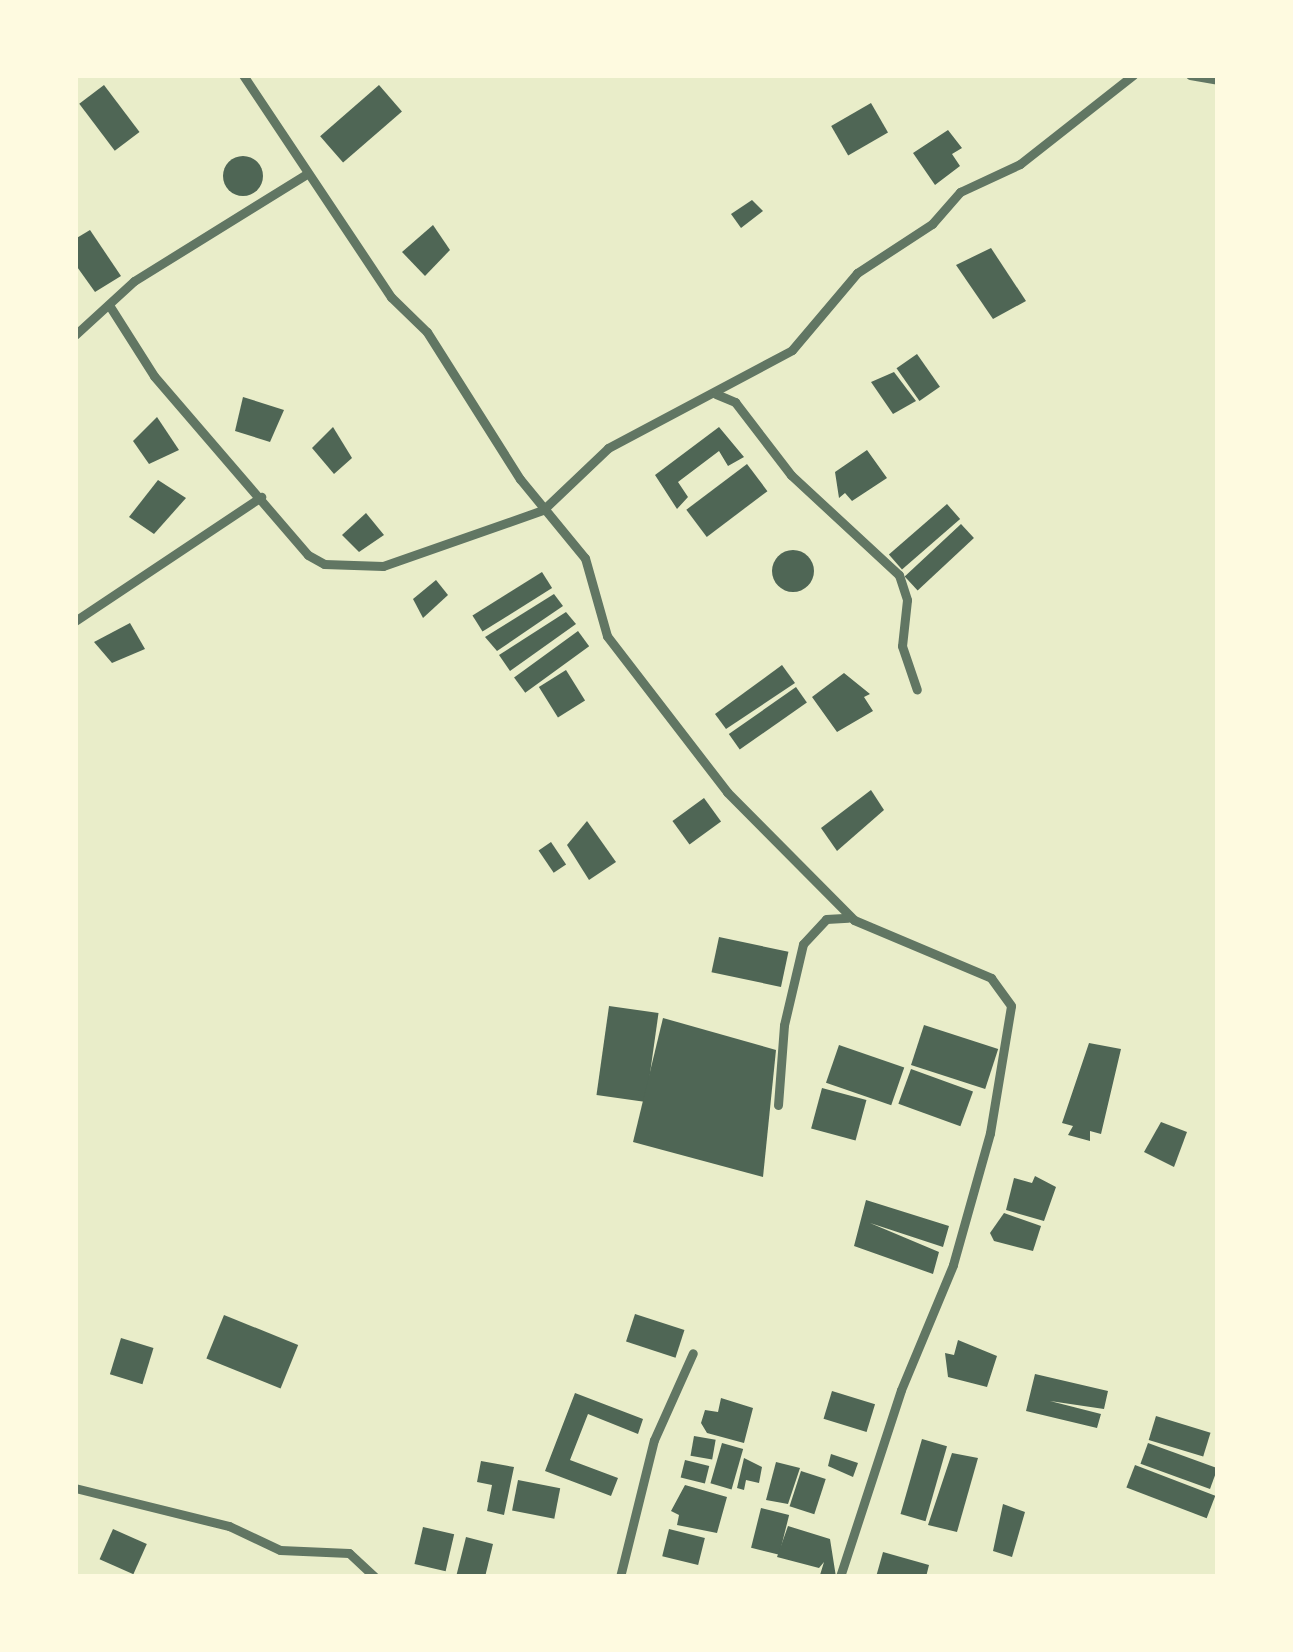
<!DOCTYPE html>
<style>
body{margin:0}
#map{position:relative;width:1293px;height:1652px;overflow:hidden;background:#e9edc9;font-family:"Public Sans",sans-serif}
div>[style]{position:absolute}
.building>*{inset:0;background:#4f6655;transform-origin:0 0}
.round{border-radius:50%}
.minor>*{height:9px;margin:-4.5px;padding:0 4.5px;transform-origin:4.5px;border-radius:4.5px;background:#617663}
span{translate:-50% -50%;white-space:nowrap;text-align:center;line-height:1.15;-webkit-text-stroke:12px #fefae0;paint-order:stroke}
.frame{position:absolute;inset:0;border:78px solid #fefae0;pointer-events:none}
</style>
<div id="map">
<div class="building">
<i style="left:104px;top:85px;width:59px;height:31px;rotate:53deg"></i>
<i style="left:379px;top:85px;width:35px;height:78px;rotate:49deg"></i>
<i style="left:871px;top:103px;width:34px;height:46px;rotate:60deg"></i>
<i style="clip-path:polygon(948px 130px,962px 148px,952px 154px,960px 166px,935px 185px,913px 153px)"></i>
<i class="round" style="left:223px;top:156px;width:40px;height:40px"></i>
<i style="clip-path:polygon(752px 200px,763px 211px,741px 228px,731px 214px)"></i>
<i style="clip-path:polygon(433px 225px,450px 250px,425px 276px,402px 252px)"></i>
<i style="clip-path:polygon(90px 230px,121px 276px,95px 292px,75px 264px,75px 239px)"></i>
<i style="clip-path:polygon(991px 248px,1026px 301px,993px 319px,956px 265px)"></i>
<i style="left:917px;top:354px;width:40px;height:25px;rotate:55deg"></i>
<i style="clip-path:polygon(894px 372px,916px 401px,893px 414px,871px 382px)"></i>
<i style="clip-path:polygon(243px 397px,284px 410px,270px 442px,235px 431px)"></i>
<i style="clip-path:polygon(157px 417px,179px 450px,149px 464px,133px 441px)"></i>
<i style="clip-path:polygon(333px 427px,352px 458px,334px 474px,312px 448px)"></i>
<i style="clip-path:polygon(719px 427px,744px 457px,728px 466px,719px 451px,678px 482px,688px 497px,677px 509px,655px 475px)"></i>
<i style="clip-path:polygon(867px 450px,887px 478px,852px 501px,845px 493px,839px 498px,835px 472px)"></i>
<i style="left:747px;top:464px;width:34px;height:76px;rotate:53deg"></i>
<i style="clip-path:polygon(158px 480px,186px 498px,154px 534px,129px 517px)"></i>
<i style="left:947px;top:504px;width:20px;height:77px;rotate:49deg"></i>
<i style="clip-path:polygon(366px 513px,384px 535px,359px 552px,342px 535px)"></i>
<i style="left:961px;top:524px;width:19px;height:77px;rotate:47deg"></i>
<i class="round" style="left:772px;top:550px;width:42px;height:42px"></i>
<i style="left:542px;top:572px;width:19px;height:82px;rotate:58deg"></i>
<i style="clip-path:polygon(436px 580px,448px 595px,423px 618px,413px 599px)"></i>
<i style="clip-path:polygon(554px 594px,563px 606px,497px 651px,485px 637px)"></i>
<i style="clip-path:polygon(566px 612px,576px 624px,510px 671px,499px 655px)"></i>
<i style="clip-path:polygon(130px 623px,145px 649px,112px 663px,94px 642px)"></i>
<i style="left:578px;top:631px;width:19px;height:79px;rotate:54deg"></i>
<i style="clip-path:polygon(782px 665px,795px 683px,726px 729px,715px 714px)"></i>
<i style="left:566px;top:670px;width:36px;height:32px;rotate:58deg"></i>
<i style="clip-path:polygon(844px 673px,870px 694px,864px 697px,873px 711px,837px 732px,812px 697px)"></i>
<i style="left:796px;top:687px;width:19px;height:82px;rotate:55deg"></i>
<i style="clip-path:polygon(871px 790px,884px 810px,837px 851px,821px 828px)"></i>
<i style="left:704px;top:798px;width:29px;height:39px;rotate:54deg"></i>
<i style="clip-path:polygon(587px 821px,616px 862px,589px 880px,567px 845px)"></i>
<i style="left:551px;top:842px;width:27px;height:15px;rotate:56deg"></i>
<i style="left:719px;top:937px;width:71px;height:36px;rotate:12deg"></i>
<i style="left:609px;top:1006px;width:50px;height:90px;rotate:8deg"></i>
<i style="clip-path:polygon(663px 1018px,776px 1050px,763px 1177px,633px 1142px)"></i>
<i style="left:924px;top:1025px;width:78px;height:42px;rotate:18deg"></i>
<i style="clip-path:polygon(1089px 1043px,1121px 1049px,1101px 1134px,1090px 1131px,1090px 1141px,1068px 1135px,1073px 1126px,1062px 1123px)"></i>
<i style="left:839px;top:1045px;width:69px;height:40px;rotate:19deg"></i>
<i style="left:911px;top:1069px;width:66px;height:37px;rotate:20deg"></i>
<i style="left:822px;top:1088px;width:46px;height:42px;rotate:15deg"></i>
<i style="clip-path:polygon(1161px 1122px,1187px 1132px,1174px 1167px,1144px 1152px)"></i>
<i style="clip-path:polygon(1035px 1176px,1056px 1187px,1044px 1221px,1006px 1210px,1014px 1178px,1032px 1183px)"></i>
<i style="clip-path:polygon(866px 1200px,949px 1226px,943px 1247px,870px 1223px,939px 1252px,933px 1274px,854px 1246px)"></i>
<i style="clip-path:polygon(1004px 1213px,1041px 1226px,1033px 1251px,994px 1241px,990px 1233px)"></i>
<i style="left:635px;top:1314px;width:52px;height:29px;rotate:18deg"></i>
<i style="left:224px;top:1315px;width:80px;height:47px;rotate:22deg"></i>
<i style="left:121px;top:1338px;width:34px;height:38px;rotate:17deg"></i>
<i style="clip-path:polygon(958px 1340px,997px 1356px,987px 1387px,948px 1377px,945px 1353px,954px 1355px)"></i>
<i style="clip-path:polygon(1035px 1374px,1108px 1391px,1104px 1409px,1050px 1401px,1101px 1414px,1097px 1428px,1026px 1411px)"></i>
<i style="left:832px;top:1391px;width:45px;height:29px;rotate:17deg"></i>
<i style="clip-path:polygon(575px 1393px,643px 1419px,638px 1434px,588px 1414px,570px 1460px,618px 1478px,611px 1496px,545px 1471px)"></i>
<i style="clip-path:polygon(721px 1398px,753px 1408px,744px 1443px,707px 1433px,701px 1423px,705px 1410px,718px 1412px)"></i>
<i style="left:1156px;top:1416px;width:57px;height:25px;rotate:17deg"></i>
<i style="left:694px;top:1436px;width:22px;height:20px;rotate:10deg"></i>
<i style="left:922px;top:1439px;width:26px;height:78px;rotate:16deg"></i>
<i style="left:722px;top:1443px;width:22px;height:42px;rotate:16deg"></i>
<i style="left:1148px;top:1443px;width:74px;height:22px;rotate:20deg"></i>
<i style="clip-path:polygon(952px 1453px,978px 1458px,957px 1532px,928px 1525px)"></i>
<i style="clip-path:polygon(831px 1454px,858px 1463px,853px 1477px,828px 1466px)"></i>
<i style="clip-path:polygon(744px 1458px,762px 1467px,759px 1483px,746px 1480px,744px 1490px,737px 1488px)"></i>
<i style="left:685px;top:1460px;width:25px;height:18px;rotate:14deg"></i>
<i style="clip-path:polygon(481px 1461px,514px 1467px,504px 1515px,487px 1511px,492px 1485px,477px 1482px)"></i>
<i style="clip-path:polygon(776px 1462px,800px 1468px,788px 1504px,766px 1500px)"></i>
<i style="left:1135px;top:1465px;width:86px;height:24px;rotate:21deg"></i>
<i style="left:801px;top:1471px;width:26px;height:37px;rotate:18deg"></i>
<i style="left:518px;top:1480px;width:43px;height:31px;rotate:11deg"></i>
<i style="clip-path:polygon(685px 1485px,727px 1497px,717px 1533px,677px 1525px,679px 1515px,671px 1511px)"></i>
<i style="clip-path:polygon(1003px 1504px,1025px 1512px,1012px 1557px,993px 1551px)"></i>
<i style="left:761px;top:1508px;width:29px;height:41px;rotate:14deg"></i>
<i style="clip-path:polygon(788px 1526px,830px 1539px,836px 1577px,820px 1575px,824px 1562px,819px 1568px,777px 1557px)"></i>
<i style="left:423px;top:1527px;width:32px;height:38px;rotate:13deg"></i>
<i style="left:113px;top:1529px;width:37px;height:33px;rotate:24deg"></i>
<i style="left:669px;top:1529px;width:37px;height:28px;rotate:14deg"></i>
<i style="clip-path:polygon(466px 1537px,493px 1544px,485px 1577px,456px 1577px)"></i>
<i style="clip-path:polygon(883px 1552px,929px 1565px,926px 1577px,876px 1577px)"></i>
</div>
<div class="minor">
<i style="left:243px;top:75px;width:267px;rotate:56.3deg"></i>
<i style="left:391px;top:297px;width:50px;rotate:44.2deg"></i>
<i style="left:427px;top:332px;width:174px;rotate:57.7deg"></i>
<i style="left:520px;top:479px;width:102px;rotate:50.6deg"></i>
<i style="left:585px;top:558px;width:81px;rotate:74.2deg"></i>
<i style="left:607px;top:636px;width:197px;rotate:52.4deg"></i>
<i style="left:727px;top:792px;width:180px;rotate:45.2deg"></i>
<i style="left:854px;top:920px;width:149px;rotate:22.9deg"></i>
<i style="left:991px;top:978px;width:34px;rotate:54deg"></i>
<i style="left:1011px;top:1006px;width:129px;rotate:99.4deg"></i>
<i style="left:990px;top:1133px;width:137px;rotate:105.7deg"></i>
<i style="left:953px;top:1265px;width:135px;rotate:112.6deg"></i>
<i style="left:901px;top:1390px;width:197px;rotate:108.1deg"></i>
<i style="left:1190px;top:75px;width:28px;rotate:10deg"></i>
<i style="left:109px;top:305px;width:84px;rotate:57.6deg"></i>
<i style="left:154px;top:376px;width:236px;rotate:49.3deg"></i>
<i style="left:308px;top:555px;width:18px;rotate:29deg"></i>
<i style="left:324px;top:564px;width:59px;rotate:1.9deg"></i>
<i style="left:383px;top:566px;width:170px;rotate:-19.3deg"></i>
<i style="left:543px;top:510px;width:90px;rotate:-43.6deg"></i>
<i style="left:608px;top:448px;width:208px;rotate:-28deg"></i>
<i style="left:792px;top:350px;width:101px;rotate:-49.8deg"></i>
<i style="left:857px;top:273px;width:90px;rotate:-33.2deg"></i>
<i style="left:932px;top:224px;width:43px;rotate:-48.8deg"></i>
<i style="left:960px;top:192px;width:66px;rotate:-25deg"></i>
<i style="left:1020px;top:164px;width:144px;rotate:-38.2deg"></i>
<i style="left:75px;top:335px;width:80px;rotate:-42.5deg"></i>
<i style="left:134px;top:281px;width:201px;rotate:-31.8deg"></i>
<i style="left:716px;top:394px;width:21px;rotate:23deg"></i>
<i style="left:735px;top:402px;width:92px;rotate:52.5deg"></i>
<i style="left:791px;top:475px;width:147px;rotate:42.8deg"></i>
<i style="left:899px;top:575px;width:26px;rotate:72deg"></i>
<i style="left:907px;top:600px;width:46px;rotate:96.2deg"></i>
<i style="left:902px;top:646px;width:46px;rotate:71.2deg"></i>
<i style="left:75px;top:621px;width:224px;rotate:-33.7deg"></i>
<i style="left:778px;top:1105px;width:80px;rotate:-85.7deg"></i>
<i style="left:784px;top:1025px;width:83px;rotate:-76.8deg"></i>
<i style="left:803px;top:944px;width:34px;rotate:-47deg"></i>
<i style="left:826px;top:919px;width:22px;rotate:-3deg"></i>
<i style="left:75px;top:1488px;width:159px;rotate:13.9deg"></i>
<i style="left:229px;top:1526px;width:56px;rotate:25.2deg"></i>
<i style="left:280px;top:1550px;width:69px;rotate:2.5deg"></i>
<i style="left:349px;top:1553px;width:35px;rotate:43deg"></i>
<i style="left:620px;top:1577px;width:141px;rotate:-76.1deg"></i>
<i style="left:654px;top:1440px;width:95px;rotate:-65.9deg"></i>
</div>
<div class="frame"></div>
</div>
